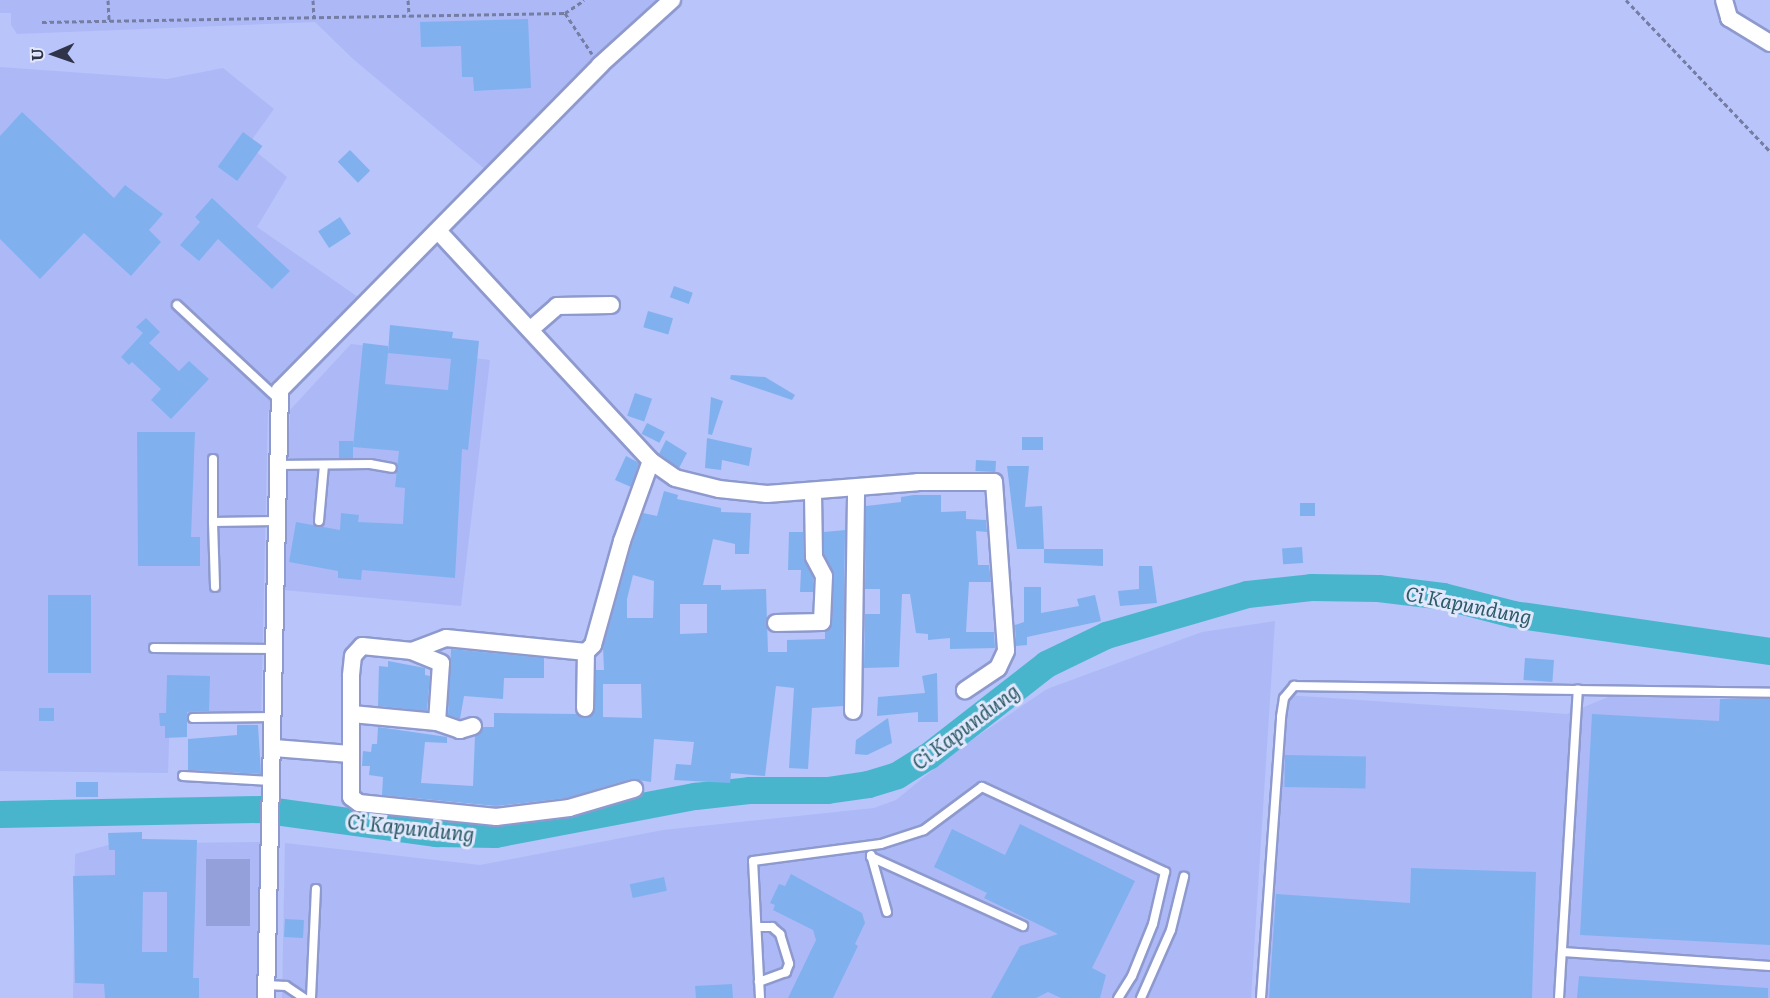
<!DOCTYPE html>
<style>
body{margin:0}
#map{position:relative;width:1770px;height:998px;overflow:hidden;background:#b8c4fa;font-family:Literata,serif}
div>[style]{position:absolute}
.built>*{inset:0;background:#acb9f6}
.green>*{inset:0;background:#94a0da;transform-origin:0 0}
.river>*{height:27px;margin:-13.5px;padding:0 13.5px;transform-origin:13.5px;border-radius:13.5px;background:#48b5cd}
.building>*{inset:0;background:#80b1ee;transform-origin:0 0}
.path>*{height:3px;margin-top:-1.5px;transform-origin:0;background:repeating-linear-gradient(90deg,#757da3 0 4.5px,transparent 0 7.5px)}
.roads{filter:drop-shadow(2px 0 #8e9ace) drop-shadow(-2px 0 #8e9ace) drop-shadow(0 2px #8e9ace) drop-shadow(0 -2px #8e9ace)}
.lane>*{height:8px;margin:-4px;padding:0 4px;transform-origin:4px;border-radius:4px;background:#fff}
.street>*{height:16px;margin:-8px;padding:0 8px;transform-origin:8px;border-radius:8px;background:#fff}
span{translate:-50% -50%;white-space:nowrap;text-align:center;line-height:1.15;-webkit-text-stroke:6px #e1e7fd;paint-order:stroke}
.water-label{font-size:20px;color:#2c5b65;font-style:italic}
.north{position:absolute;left:24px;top:24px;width:60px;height:60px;-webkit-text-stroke:4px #e1e7fd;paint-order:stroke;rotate:268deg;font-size:16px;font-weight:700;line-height:24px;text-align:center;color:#2f3449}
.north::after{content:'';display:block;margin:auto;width:21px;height:27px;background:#2f3449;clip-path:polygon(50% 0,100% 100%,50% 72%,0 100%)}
</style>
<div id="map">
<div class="built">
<i style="clip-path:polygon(0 0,667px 0,486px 170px,353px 59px,315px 22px,17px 34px,11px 25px,11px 13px,0 13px)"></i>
<i style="clip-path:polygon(0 67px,167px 79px,223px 68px,274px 109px,248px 145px,287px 177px,257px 227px,358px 297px,268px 412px,261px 717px,170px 714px,168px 773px,0 771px)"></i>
<i style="clip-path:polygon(351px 344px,490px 360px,461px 606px,283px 590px,290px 410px)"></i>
<i style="clip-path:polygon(1275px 621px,1251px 998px,282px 998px,285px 843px,480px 865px,663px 830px,874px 808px,896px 800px,957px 750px,1047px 689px,1202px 632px)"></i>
<i style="clip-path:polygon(1285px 695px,1567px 714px,1613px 695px,1770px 701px,1770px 998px,1266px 998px)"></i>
<i style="clip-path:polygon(262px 842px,261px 998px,73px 998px,75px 854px,112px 844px)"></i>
</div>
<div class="green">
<i style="left:206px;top:859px;width:44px;height:67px"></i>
</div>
<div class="river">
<i style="left:0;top:814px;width:260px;rotate:-1.1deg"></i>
<i style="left:260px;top:809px;width:178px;rotate:7.8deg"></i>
<i style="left:436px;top:833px;width:59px;rotate:1deg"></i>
<i style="left:495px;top:834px;width:204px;rotate:-10.8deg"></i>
<i style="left:695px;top:796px;width:54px;rotate:-6.3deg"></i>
<i style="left:749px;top:790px;width:78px"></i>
<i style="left:827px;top:790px;width:41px;rotate:-8.3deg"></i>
<i style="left:868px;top:784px;width:30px;rotate:-17deg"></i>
<i style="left:897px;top:775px;width:36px;rotate:-32deg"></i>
<i style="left:928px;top:756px;width:150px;rotate:-37.9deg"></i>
<i style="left:1046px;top:664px;width:67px;rotate:-25.8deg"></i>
<i style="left:1106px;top:635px;width:147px;rotate:-16.2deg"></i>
<i style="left:1247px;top:594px;width:64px;rotate:-6.2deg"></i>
<i style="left:1311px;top:587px;width:67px;rotate:0.9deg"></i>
<i style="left:1378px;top:588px;width:65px;rotate:7deg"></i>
<i style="left:1443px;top:596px;width:72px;rotate:14.4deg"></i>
<i style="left:1513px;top:614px;width:260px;rotate:8.2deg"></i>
</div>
<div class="building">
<i style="clip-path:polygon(528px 19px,531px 88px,474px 91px,473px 77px,462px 77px,461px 46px,421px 47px,420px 22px)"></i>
<i style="clip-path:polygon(22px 112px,114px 198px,125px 185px,163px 214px,149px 230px,161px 242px,131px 276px,84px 233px,40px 279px,0 239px,0 136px)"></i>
<i style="left:243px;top:132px;width:24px;height:43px;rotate:36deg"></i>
<i style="left:350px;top:150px;width:29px;height:17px;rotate:46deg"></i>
<i style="clip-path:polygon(212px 198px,290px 271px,272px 289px,218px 239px,199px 261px,180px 245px,200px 222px,195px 217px)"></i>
<i style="left:340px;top:217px;width:20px;height:26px;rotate:57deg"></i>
<i style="left:674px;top:286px;width:20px;height:12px;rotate:20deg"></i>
<i style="left:648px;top:311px;width:26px;height:17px;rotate:16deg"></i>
<i style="clip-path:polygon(146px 318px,160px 332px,149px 343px,179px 371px,189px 361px,209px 379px,171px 419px,151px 400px,161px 389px,132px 362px,129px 365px,121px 357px,143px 333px,136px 327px)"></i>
<i style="clip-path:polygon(evenodd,390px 325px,453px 332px,452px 338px,479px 341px,468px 450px,462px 449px,455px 578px,362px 570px,361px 580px,338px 578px,338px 571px,289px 562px,296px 522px,340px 530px,341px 513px,359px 515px,358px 522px,403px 524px,405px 488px,395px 487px,399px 451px,353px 447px,363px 343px,388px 346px,388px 353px,390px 325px,388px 353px,451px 359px,448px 390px,385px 384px,388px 353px)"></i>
<i style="clip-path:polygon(731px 375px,765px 377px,795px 395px,792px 400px,730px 379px)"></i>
<i style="left:635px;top:393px;width:18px;height:24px;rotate:19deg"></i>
<i style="clip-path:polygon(711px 397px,723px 401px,712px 435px,708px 434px)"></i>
<i style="left:647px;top:423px;width:20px;height:12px;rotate:27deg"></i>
<i style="clip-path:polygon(137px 432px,195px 432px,191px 537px,200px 537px,200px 566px,138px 566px)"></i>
<i style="left:1022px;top:437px;width:21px;height:13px"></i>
<i style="clip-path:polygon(707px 438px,752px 448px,749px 466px,722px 460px,721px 470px,705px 468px)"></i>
<i style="clip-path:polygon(666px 440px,687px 453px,679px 468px,659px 454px)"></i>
<i style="left:339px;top:441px;width:14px;height:17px"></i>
<i style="clip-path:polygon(626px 456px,639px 463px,631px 487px,615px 480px)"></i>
<i style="left:976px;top:460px;width:20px;height:11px;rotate:3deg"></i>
<i style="clip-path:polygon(1007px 466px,1029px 466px,1025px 507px,1042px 506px,1044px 549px,1103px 549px,1103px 566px,1044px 563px,1044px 549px,1017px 549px)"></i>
<i style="clip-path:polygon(evenodd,664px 491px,678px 495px,677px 499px,721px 508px,721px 512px,751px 513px,749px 554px,735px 554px,735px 544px,713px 539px,703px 585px,721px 585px,721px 590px,766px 589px,768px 652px,787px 652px,787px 640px,825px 639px,825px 632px,832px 622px,834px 576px,824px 554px,824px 532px,845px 530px,843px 706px,812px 708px,808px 769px,789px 768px,794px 688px,776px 686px,765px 776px,731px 773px,730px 783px,674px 780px,676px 764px,691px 765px,694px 742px,654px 739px,651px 782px,631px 779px,567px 798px,496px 806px,382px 795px,383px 777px,369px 775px,370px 766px,362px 766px,363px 751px,371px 752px,372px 744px,377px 744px,378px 727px,447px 737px,447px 743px,425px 742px,421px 783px,473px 786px,475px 736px,483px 727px,494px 727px,494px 713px,576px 714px,585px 718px,594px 714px,596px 670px,604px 670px,603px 647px,632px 544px,643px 513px,657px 516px,664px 491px,633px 575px,654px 581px,653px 618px,627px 618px,627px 599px,633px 575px,664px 491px,680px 604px,707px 604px,707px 633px,680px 634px,680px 604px,664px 491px,603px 684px,641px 684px,642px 718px,603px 717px,603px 684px)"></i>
<i style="clip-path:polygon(914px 495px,941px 495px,941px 512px,966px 511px,966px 519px,986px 520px,987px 532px,976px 531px,978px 565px,989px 565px,991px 582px,969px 582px,966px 632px,994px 632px,995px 648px,950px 649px,950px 638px,928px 640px,928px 634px,916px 633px,910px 594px,902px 594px,899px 667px,864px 668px,865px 614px,880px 614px,880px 589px,865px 589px,866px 506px,901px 502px,901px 497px)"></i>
<i style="left:1300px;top:503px;width:15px;height:13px"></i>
<i style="clip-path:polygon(789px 532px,803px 532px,804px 558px,813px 578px,813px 592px,800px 592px,801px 570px,788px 570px)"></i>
<i style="left:1302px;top:547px;width:16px;height:20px;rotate:86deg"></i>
<i style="clip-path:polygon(1139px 566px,1152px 566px,1157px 603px,1120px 606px,1118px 591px,1139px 589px)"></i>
<i style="clip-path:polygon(1024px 587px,1041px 587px,1041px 613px,1079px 606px,1077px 599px,1095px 595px,1101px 621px,1027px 637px,1027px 645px,1016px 646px,1015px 625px,1024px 622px)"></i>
<i style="left:48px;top:595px;width:43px;height:78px"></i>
<i style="clip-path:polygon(451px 649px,544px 658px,544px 678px,504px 678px,503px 699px,464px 696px,460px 719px,448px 715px)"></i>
<i style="left:1525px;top:658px;width:29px;height:22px;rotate:4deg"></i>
<i style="clip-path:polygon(388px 661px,425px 668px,425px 675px,430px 676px,427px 711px,378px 706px,379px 666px,388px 667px)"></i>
<i style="clip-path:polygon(937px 673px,938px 722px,918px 722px,918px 712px,877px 716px,878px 697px,925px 693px,922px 676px)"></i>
<i style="clip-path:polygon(167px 675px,210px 676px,209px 711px,187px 712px,187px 737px,165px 738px,165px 726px,160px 726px,159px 713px,166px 713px)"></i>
<i style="clip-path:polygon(1720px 699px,1770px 699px,1770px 945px,1580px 935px,1592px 714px,1719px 721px)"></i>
<i style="left:39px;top:708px;width:15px;height:13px"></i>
<i style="clip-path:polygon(888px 718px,892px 743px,867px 755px,855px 754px,856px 740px)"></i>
<i style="clip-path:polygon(237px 725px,258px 725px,261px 774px,188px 770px,188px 739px,237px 735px)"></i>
<i style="left:1285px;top:755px;width:81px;height:32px;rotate:1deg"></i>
<i style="left:76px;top:782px;width:22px;height:15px"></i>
<i style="clip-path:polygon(1020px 824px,1135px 881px,1092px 968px,1106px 975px,1100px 998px,1061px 998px,1048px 992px,1036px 998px,991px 998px,1020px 946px,1058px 934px,984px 898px,987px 893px,934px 867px,952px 829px,1005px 855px)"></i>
<i style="clip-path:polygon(evenodd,142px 832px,142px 839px,197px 840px,193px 978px,199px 978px,199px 998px,105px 998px,104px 984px,75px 983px,73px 876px,115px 875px,115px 850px,109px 850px,108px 833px,142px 832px,143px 892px,167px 892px,167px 952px,142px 952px,143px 892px)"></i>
<i style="clip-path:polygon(1411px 868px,1536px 872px,1532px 998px,1269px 998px,1276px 894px,1410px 903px)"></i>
<i style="clip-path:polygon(791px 874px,862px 913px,865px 923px,855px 944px,858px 946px,833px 998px,788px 998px,816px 940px,813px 930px,773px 910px,775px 905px,770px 903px,779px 884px,785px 886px)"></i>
<i style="left:664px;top:877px;width:14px;height:35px;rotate:78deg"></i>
<i style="left:285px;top:919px;width:19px;height:18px;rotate:3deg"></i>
<i style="clip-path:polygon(1579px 976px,1768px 988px,1768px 998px,1577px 998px)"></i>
<i style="clip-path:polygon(732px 984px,733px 998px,696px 998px,695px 986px)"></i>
</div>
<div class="path">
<i style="left:108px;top:0;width:21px;rotate:87deg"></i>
<i style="left:313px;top:0;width:18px;rotate:87deg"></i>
<i style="left:408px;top:0;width:16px;rotate:86deg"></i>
<i style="left:1626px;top:0;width:209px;rotate:46.4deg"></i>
<i style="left:565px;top:13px;width:49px;rotate:56.6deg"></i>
<i style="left:42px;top:22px;width:523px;rotate:-0.99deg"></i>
<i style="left:565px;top:13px;width:23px;rotate:-34deg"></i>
</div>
<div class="roads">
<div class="lane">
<i style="left:177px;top:305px;width:137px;rotate:42.9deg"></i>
<i style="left:213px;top:459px;width:63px;rotate:90deg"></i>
<i style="left:213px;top:522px;width:62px;rotate:-0.9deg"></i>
<i style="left:277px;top:465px;width:93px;rotate:-0.6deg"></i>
<i style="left:370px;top:464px;width:22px;rotate:10deg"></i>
<i style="left:319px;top:521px;width:56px;rotate:-84.9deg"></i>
<i style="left:213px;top:522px;width:65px;rotate:88.2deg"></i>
<i style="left:154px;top:648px;width:119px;rotate:0.5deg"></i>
<i style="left:193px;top:718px;width:81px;rotate:-0.7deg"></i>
<i style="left:183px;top:776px;width:88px;rotate:3.3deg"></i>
<i style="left:871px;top:855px;width:59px;rotate:74.3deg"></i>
<i style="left:871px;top:857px;width:167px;rotate:24.4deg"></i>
<i style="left:757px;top:927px;width:15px"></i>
<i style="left:772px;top:927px;width:11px;rotate:41deg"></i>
<i style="left:780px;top:934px;width:31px;rotate:73deg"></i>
<i style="left:789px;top:964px;width:9px;rotate:111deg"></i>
<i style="left:786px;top:972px;width:29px;rotate:160deg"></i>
<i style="left:1563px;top:952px;width:207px;rotate:3.9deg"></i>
<i style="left:266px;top:985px;width:20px;rotate:3deg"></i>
<i style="left:286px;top:986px;width:22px;rotate:34deg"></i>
<i style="left:311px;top:998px;width:109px;rotate:-87.4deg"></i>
<i style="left:760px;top:998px;width:137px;rotate:-92.9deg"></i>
<i style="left:753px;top:861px;width:129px;rotate:-7.6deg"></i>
<i style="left:881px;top:844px;width:45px;rotate:-18deg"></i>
<i style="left:924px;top:830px;width:72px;rotate:-36.6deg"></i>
<i style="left:982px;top:787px;width:202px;rotate:24.9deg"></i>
<i style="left:1165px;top:872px;width:53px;rotate:103deg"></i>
<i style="left:1153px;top:924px;width:56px;rotate:112deg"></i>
<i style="left:1132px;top:976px;width:26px;rotate:122deg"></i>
<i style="left:1141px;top:998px;width:74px;rotate:-66.2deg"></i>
<i style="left:1171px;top:930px;width:55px;rotate:-76.2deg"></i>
<i style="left:1261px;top:998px;width:282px;rotate:-85.9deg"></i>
<i style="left:1281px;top:717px;width:19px;rotate:-81deg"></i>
<i style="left:1284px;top:698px;width:16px;rotate:-50deg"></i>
<i style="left:1294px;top:686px;width:476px;rotate:0.8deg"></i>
<i style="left:1559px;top:998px;width:309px;rotate:-86.5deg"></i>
</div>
<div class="street">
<i style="left:1724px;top:0;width:19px;rotate:74deg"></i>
<i style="left:1729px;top:18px;width:48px;rotate:31.4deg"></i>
<i style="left:439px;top:232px;width:312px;rotate:47.2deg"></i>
<i style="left:651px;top:461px;width:29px;rotate:35deg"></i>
<i style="left:675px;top:478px;width:45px;rotate:14deg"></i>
<i style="left:719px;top:489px;width:48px;rotate:5.9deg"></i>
<i style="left:767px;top:494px;width:151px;rotate:-4.5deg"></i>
<i style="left:918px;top:482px;width:76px"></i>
<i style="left:994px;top:482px;width:169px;rotate:85.9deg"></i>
<i style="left:1006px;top:651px;width:19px;rotate:115deg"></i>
<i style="left:998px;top:668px;width:40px;rotate:146deg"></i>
<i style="left:531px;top:329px;width:35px;rotate:-41deg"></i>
<i style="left:557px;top:306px;width:54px;rotate:-1.1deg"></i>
<i style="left:776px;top:623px;width:46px;rotate:-1.2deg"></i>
<i style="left:822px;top:622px;width:46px;rotate:-87.5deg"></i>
<i style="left:824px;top:576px;width:21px;rotate:-118deg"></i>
<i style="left:814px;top:557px;width:64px;rotate:-90.9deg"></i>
<i style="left:412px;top:651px;width:36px;rotate:-21deg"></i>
<i style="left:446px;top:638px;width:141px;rotate:5.7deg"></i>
<i style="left:585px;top:708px;width:56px;rotate:-89deg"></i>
<i style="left:586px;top:652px;width:10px;rotate:-45deg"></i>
<i style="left:593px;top:645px;width:108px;rotate:-74.4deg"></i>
<i style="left:622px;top:541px;width:85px;rotate:-70.1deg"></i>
<i style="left:853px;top:711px;width:221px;rotate:-89.2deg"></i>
<i style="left:352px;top:714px;width:85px;rotate:5.4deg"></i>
<i style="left:473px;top:726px;width:14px;rotate:163deg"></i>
<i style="left:460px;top:730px;width:24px;rotate:-161deg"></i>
<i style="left:437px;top:722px;width:59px;rotate:-86.1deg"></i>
<i style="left:441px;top:663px;width:31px;rotate:-158deg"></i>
<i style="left:412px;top:651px;width:50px;rotate:-174.3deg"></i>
<i style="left:362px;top:646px;width:13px;rotate:132deg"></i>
<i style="left:353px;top:656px;width:20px;rotate:96deg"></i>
<i style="left:351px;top:676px;width:121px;rotate:90deg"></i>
<i style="left:351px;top:797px;width:10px;rotate:37deg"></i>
<i style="left:359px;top:803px;width:138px;rotate:5.8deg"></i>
<i style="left:496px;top:817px;width:74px;rotate:-7deg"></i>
<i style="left:569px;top:808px;width:68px;rotate:-16.3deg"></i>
<i style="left:274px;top:748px;width:76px;rotate:4.5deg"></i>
<i style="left:266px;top:998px;width:608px;rotate:-88.68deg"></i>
<i style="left:280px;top:390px;width:456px;rotate:-45.4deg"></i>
<i style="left:600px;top:65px;width:97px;rotate:-42.1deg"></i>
</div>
</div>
<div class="water-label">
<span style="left:1469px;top:604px;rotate:11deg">Ci Kapundung</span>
<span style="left:965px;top:726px;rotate:-37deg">Ci Kapundung</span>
<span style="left:411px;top:827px;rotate:6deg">Ci Kapundung</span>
</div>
<div class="north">U</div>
</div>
